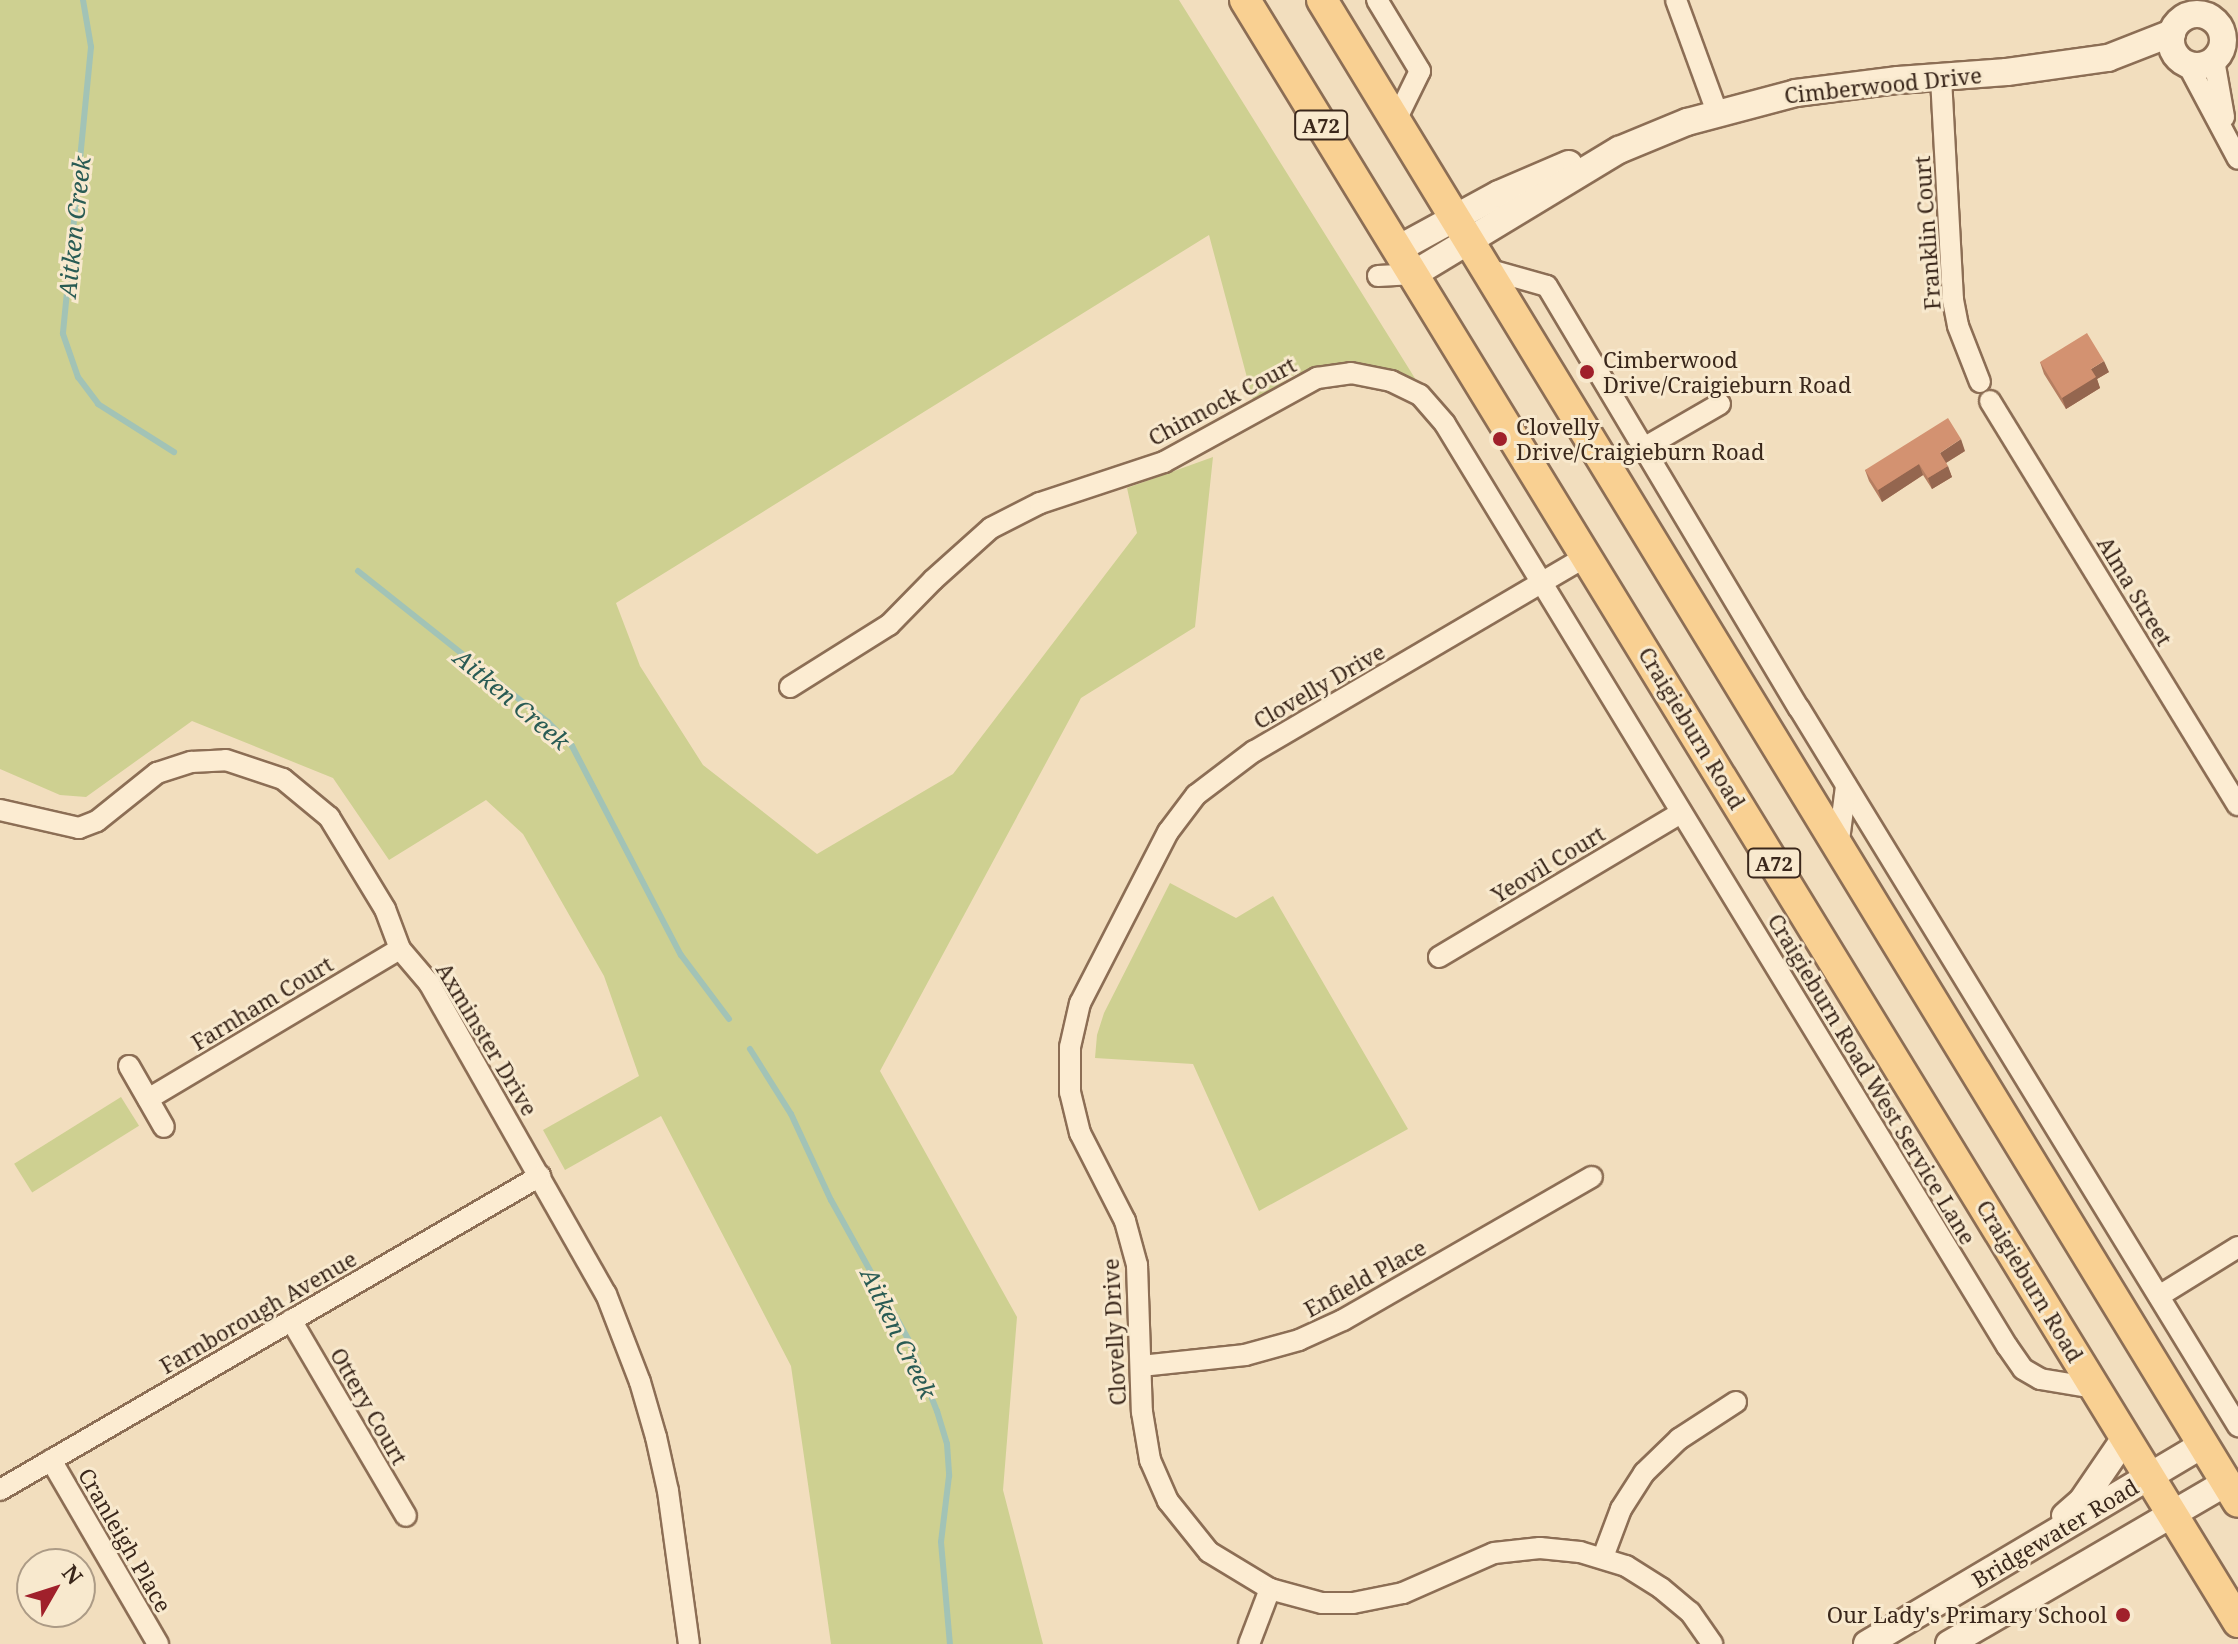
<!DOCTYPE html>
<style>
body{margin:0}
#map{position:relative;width:2238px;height:1644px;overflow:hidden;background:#f2debe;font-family:"Noto Serif",serif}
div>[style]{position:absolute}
.green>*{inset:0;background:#ced091;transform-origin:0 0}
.stream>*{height:6px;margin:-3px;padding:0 3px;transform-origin:3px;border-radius:3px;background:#a2c3b6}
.roads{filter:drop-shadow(2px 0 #8c6e55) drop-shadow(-2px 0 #8c6e55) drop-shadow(0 2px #8c6e55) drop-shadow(0 -2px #8c6e55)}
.street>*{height:20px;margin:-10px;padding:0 10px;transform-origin:10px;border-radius:10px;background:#fcecd2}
.secondary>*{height:26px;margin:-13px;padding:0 13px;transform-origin:13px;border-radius:13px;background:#fcecd2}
.secondary>.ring{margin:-13px;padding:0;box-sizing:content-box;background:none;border:26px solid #fcecd2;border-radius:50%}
.primary>*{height:30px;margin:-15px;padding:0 15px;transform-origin:15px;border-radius:15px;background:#f9d092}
.wall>*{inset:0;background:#b57e61}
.shaded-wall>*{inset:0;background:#94664f}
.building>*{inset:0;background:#d39271}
.dots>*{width:22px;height:22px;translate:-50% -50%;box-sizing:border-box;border:4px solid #f8e9ce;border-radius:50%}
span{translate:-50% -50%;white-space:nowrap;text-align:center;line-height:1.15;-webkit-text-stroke:6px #f8e9ce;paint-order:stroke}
.shield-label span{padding:2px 6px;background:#f8e9ce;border:2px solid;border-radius:6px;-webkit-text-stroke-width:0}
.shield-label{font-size:20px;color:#3a271b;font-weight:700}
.street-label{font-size:22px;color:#3a271b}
.poi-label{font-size:22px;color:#3a271b}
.left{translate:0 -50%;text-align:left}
.right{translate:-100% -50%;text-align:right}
.water-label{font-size:24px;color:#295b54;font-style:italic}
.north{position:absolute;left:16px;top:1548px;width:80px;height:80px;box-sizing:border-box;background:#f8e9ce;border:2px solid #ac9b86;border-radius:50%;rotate:51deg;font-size:22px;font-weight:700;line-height:32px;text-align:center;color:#3a271b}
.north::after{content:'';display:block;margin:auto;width:28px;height:36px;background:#a0202b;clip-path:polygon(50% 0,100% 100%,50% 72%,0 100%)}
</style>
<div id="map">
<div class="green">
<i style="clip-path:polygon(0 0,1179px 0,1416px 380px,1351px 362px,1296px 374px,1253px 400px,1209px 235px,616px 603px,640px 666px,703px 765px,817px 854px,953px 774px,1137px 533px,1127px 488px,1213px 457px,1195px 627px,1081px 698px,880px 1071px,1017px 1317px,1003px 1490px,1043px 1644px,831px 1644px,791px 1366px,661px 1116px,565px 1170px,543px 1130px,639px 1076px,604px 976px,523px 834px,486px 800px,389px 860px,333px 778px,192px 721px,86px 797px,60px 795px,0 769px)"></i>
<i style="clip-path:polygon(1170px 883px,1236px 918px,1273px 896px,1408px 1129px,1259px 1211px,1193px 1064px,1095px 1058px,1097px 1035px,1104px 1013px)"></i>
<i style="left:121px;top:1097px;width:34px;height:126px;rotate:58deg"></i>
</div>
<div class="stream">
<i style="left:83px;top:0;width:48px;rotate:80.3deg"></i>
<i style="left:91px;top:47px;width:288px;rotate:95.6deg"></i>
<i style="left:63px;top:334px;width:46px;rotate:70.8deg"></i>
<i style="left:78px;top:377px;width:34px;rotate:53deg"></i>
<i style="left:98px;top:404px;width:90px;rotate:32.3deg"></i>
<i style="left:358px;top:571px;width:243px;rotate:38.5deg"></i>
<i style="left:548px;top:722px;width:34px;rotate:45deg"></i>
<i style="left:572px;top:746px;width:236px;rotate:62.5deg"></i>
<i style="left:681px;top:955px;width:80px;rotate:53.1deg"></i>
<i style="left:750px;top:1049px;width:77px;rotate:57.8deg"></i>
<i style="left:791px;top:1114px;width:95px;rotate:65.1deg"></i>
<i style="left:831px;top:1200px;width:159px;rotate:61deg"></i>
<i style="left:908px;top:1339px;width:78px;rotate:68.1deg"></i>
<i style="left:937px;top:1411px;width:34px;rotate:73deg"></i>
<i style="left:947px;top:1444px;width:32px;rotate:86deg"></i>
<i style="left:949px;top:1476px;width:66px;rotate:96.9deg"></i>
<i style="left:941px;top:1542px;width:102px;rotate:85deg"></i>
</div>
<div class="roads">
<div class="street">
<i style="left:1377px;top:0;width:83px;rotate:58.8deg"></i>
<i style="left:1420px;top:71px;width:55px;rotate:116.1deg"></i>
<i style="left:1676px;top:0;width:119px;rotate:69.9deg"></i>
<i style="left:2214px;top:60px;width:58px;rotate:80deg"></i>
<i style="left:2188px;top:65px;width:106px;rotate:62deg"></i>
<i style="left:1941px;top:78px;width:222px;rotate:86.9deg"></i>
<i style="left:1953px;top:300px;width:26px;rotate:79deg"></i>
<i style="left:1958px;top:326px;width:60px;rotate:68.6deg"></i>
<i style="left:1487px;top:269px;width:62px;rotate:15.8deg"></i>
<i style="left:1547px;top:286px;width:492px;rotate:59.2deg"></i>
<i style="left:1799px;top:708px;width:842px;rotate:58.56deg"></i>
<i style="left:1378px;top:276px;width:36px;rotate:-3deg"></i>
<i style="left:1990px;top:401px;width:474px;rotate:58.5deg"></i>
<i style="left:1642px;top:449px;width:90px;rotate:-30deg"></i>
<i style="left:1587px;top:556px;width:386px;rotate:149.6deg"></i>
<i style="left:1254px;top:751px;width:73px;rotate:142.8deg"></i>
<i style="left:1196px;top:795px;width:46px;rotate:127.1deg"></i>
<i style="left:1168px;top:832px;width:192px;rotate:117.2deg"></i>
<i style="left:1080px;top:1003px;width:45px;rotate:102.8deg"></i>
<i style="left:1070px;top:1047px;width:45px;rotate:90deg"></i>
<i style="left:1070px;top:1092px;width:42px;rotate:76.3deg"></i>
<i style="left:1080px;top:1133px;width:99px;rotate:62.9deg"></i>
<i style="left:1125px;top:1221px;width:46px;rotate:74.7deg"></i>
<i style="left:1137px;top:1265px;width:147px;rotate:88.1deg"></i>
<i style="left:1142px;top:1412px;width:49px;rotate:80.5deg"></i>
<i style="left:1150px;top:1460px;width:45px;rotate:66.3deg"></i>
<i style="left:1168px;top:1501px;width:65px;rotate:51.2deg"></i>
<i style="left:1209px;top:1552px;width:71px;rotate:31.2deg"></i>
<i style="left:1270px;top:1589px;width:54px;rotate:15.1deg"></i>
<i style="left:1322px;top:1603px;width:31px"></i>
<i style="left:1353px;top:1603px;width:51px;rotate:-11.3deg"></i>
<i style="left:1403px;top:1593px;width:99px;rotate:-23.7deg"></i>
<i style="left:1494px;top:1553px;width:46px;rotate:-6.2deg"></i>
<i style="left:1540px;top:1548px;width:40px;rotate:5.7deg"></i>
<i style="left:1580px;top:1552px;width:48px;rotate:16.9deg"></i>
<i style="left:1626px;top:1566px;width:41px;rotate:32.2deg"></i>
<i style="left:1661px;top:1588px;width:38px;rotate:40deg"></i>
<i style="left:1690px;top:1612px;width:39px;rotate:55deg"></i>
<i style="left:790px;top:687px;width:117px;rotate:-32.1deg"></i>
<i style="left:889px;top:625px;width:63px;rotate:-45.6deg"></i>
<i style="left:933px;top:580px;width:78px;rotate:-41.9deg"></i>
<i style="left:991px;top:528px;width:55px;rotate:-27deg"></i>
<i style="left:1040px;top:503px;width:131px;rotate:-18.3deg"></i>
<i style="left:1164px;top:462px;width:175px;rotate:-28.8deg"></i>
<i style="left:1317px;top:378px;width:34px;rotate:-8deg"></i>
<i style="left:1351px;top:373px;width:41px;rotate:11.3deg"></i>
<i style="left:1391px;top:381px;width:32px;rotate:26deg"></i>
<i style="left:1420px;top:395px;width:38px;rotate:49deg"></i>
<i style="left:1445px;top:424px;width:1080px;rotate:58.64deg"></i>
<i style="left:2007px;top:1346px;width:28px;rotate:55deg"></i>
<i style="left:2023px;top:1369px;width:20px;rotate:30deg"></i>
<i style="left:2040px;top:1379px;width:56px;rotate:9.3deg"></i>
<i style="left:0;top:810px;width:81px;rotate:12.8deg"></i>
<i style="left:79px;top:828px;width:19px;rotate:-21deg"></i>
<i style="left:97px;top:821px;width:77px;rotate:-38.7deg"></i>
<i style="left:157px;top:773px;width:36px;rotate:-18deg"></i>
<i style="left:191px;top:762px;width:35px;rotate:-3deg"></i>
<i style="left:226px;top:760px;width:60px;rotate:18.4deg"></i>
<i style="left:283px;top:779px;width:60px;rotate:39.6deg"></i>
<i style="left:329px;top:817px;width:108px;rotate:58.7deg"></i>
<i style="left:385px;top:909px;width:43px;rotate:69.4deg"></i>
<i style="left:400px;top:949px;width:45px;rotate:49.5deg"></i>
<i style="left:429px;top:983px;width:358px;rotate:60.4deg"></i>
<i style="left:606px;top:1294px;width:94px;rotate:68.9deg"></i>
<i style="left:640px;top:1382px;width:57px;rotate:73.8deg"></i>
<i style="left:656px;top:1437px;width:55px;rotate:77.5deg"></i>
<i style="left:668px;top:1491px;width:154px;rotate:82.2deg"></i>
<i style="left:1838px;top:848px;width:63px;rotate:-82.6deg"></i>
<i style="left:1439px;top:957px;width:282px;rotate:-30.8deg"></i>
<i style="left:129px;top:1066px;width:70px;rotate:60.2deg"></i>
<i style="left:148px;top:1099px;width:293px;rotate:-30.8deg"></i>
<i style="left:2159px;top:1296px;width:93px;rotate:-31.8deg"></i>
<i style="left:291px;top:1320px;width:227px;rotate:59.6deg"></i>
<i style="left:1141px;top:1366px;width:105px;rotate:-6deg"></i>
<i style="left:1245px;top:1355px;width:56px;rotate:-15.5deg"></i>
<i style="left:1299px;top:1340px;width:48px;rotate:-24.4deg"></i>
<i style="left:1343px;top:1320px;width:287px;rotate:-29.9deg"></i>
<i style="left:51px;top:1460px;width:213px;rotate:59.8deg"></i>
<i style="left:0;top:1490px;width:625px;rotate:-30.18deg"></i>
<i style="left:1603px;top:1557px;width:51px;rotate:-69.4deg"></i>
<i style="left:1621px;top:1509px;width:43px;rotate:-57.4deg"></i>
<i style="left:1644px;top:1473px;width:49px;rotate:-44.2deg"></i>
<i style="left:1679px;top:1439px;width:68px;rotate:-33deg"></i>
<i style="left:1249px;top:1644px;width:59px;rotate:-69.1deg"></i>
</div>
<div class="secondary">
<i class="ring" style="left:2171px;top:14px;width:26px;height:26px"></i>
<i style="left:1398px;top:249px;width:115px;rotate:-28.6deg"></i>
<i style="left:1499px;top:194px;width:76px;rotate:-23.2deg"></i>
<i style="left:1414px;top:274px;width:240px;rotate:-31.2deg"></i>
<i style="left:1619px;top:150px;width:74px;rotate:-22.4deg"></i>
<i style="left:1687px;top:122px;width:113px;rotate:-14.9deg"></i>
<i style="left:1796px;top:93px;width:103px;rotate:-7.3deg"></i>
<i style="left:1898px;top:80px;width:109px;rotate:-4.2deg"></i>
<i style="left:2007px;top:72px;width:102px;rotate:-7.9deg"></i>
<i style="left:2108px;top:58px;width:69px;rotate:-21.3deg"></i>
<i style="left:2065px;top:1516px;width:23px;rotate:-41deg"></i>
<i style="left:2082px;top:1501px;width:76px;rotate:-55.7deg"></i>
<i style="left:1867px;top:1644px;width:390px;rotate:-30.7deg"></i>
<i style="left:1949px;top:1644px;width:320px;rotate:-30.2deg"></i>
</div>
<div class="primary">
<i style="left:1245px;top:0;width:1902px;rotate:58.52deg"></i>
<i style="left:1322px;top:0;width:1759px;rotate:58.62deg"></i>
</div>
</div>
<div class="wall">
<i style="clip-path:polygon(2040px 362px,2109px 372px,2097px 379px,2100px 388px,2066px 409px,2044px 374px)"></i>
<i style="clip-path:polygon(1965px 451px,1946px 463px,1952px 477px,1932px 489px,1923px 475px,1882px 502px,1869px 481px,1865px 470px)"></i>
</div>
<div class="shaded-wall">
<i style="clip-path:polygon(2104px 361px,2109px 372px,2097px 379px,2100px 388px,2066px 409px,2062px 398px,2091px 369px)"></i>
<i style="clip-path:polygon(1961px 439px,1965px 451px,1944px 464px,1940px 453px)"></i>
<i style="clip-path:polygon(1919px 464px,1923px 475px,1882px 502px,1878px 490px)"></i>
<i style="clip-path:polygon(1948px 466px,1952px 477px,1932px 489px,1928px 478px)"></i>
</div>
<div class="building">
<i style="clip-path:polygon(2087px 333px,2104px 361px,2091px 369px,2096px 377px,2062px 398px,2040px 362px)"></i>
<i style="clip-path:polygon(1948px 418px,1961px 439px,1940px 453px,1948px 466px,1928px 478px,1919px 464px,1878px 490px,1865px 470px)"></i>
</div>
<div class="dots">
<i style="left:1587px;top:372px;background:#a0202b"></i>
<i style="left:1500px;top:439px;background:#a0202b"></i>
<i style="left:2123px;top:1615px;background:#a0202b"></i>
</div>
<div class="shield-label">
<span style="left:1321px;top:125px">A72</span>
<span style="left:1774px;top:863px">A72</span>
</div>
<div class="street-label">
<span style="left:1883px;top:85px;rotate:-6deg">Cimberwood Drive</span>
<span style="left:1927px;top:233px;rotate:-94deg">Franklin Court</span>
<span style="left:1222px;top:401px;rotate:-28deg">Chinnock Court</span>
<span style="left:2135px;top:591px;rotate:59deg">Alma Street</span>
<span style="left:1319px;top:686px;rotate:-30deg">Clovelly Drive</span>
<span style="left:1692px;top:728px;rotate:59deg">Craigieburn Road</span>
<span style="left:1548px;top:864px;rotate:-31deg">Yeovil Court</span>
<span style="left:262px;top:1003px;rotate:-31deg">Farnham Court</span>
<span style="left:487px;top:1039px;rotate:59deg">Axminster Drive</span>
<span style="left:1872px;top:1079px;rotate:59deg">Craigieburn Road West Service Lane</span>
<span style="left:1365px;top:1278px;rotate:-29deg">Enfield Place</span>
<span style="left:2030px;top:1281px;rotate:59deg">Craigieburn Road</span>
<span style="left:258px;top:1312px;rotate:-30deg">Farnborough Avenue</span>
<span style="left:1114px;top:1332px;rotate:-93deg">Clovelly Drive</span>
<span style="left:369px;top:1406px;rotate:60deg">Ottery Court</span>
<span style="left:2055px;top:1533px;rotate:-31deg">Bridgewater Road</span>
<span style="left:125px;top:1540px;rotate:60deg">Cranleigh Place</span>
</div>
<div class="poi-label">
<span class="left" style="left:1603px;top:372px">Cimberwood<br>Drive/Craigieburn Road</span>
<span class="left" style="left:1516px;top:439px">Clovelly<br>Drive/Craigieburn Road</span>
<span class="right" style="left:2107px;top:1615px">Our Lady's Primary School</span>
</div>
<div class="water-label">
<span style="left:74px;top:227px;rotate:-84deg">Aitken Creek</span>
<span style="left:512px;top:699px;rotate:40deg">Aitken Creek</span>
<span style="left:899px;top:1333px;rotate:64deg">Aitken Creek</span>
</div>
<div class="north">N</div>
</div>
